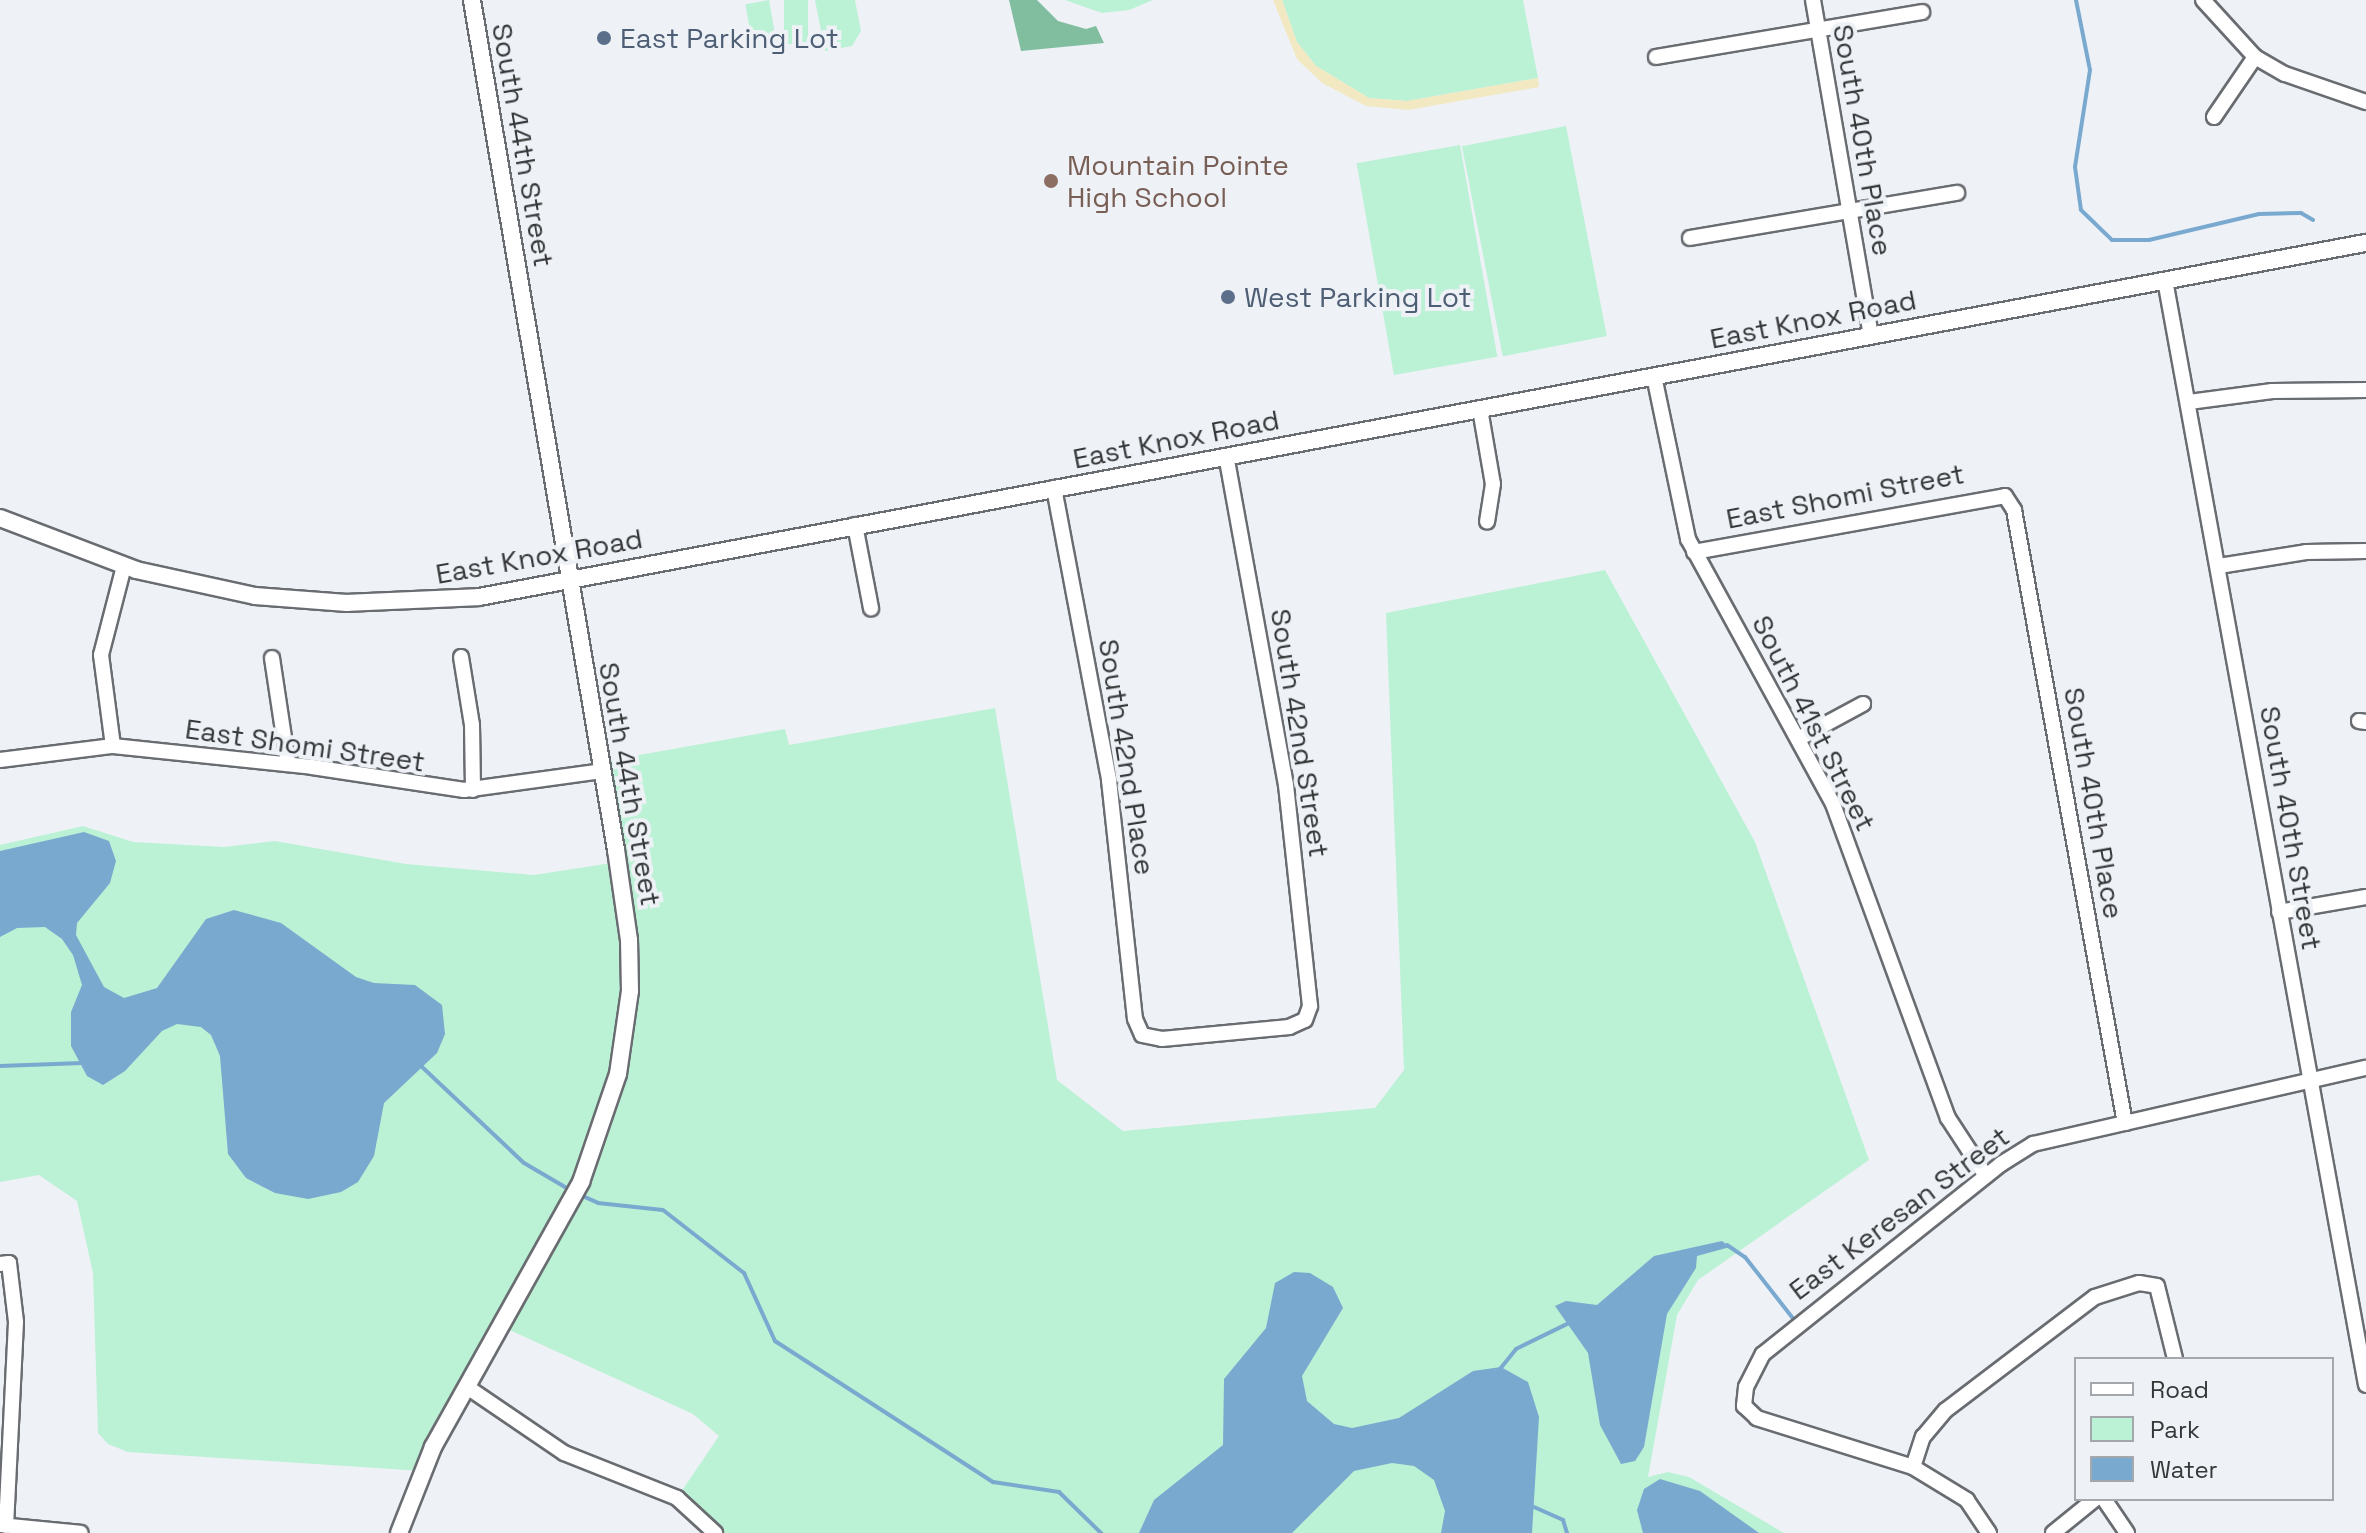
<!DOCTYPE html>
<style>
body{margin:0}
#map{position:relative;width:2366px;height:1533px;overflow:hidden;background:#eef2f7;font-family:"Space Grotesk",sans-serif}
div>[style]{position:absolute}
.green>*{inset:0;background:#bbf1d4;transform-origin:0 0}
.forest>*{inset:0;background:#81bd9f}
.sand>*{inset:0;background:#f2e8c2}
.water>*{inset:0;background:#7aa9d0}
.stream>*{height:4px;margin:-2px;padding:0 2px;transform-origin:2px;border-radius:2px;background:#7aa9d0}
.roads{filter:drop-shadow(2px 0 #696c71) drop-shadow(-2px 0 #696c71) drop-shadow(0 2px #696c71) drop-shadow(0 -2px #696c71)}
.minor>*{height:14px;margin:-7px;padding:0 7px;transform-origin:7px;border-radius:7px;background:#fff}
.tertiary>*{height:16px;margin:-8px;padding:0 8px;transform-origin:8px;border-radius:8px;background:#fff}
.dots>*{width:22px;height:22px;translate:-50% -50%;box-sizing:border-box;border:4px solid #eef2f7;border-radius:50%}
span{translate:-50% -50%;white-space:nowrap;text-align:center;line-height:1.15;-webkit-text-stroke:8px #eef2f7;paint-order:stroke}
.service-label{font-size:28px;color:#4e5e75}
.left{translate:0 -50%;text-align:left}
.street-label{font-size:28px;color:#363739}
.education-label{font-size:28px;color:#785e54}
.legend{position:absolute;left:2074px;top:1357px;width:260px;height:144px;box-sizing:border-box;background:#eef2f7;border:2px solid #a4a7ab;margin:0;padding:10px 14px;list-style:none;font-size:24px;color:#363739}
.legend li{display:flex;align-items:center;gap:16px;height:40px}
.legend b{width:40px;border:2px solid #a4a7ab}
</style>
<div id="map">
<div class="green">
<i style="left:769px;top:0;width:47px;height:24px;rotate:80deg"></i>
<i style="left:784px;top:0;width:24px;height:44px"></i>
<i style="clip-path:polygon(815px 0,855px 0,861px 31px,852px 46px,825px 51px)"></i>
<i style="clip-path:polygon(1065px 0,1153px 0,1129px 10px,1102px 13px)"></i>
<i style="clip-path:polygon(1282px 0,1523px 0,1538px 78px,1407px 101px,1369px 98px,1316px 66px,1297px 42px)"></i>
<i style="left:1566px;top:126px;width:214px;height:106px;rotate:79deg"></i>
<i style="left:1460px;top:145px;width:215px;height:105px;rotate:80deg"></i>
<i style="clip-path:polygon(1605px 570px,1755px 842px,1869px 1160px,1698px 1280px,1677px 1315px,1648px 1477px,1668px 1472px,1689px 1477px,1784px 1533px,715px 1533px,677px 1498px,719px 1436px,693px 1414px,501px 1326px,423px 1471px,128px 1452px,108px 1444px,98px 1433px,93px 1273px,77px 1201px,39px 1175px,0 1182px,0 845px,83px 826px,133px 842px,224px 847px,275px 841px,406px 864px,534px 875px,618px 862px,600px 762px,785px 729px,789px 745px,995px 708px,1057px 1080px,1123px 1131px,1375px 1108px,1404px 1070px,1386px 613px)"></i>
</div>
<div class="forest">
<i style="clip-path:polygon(1009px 0,1037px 0,1058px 21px,1086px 29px,1096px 26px,1104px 43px,1021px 51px)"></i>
</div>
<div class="sand">
<i style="clip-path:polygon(1273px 0,1282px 0,1297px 42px,1316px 66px,1369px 98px,1407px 101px,1538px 78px,1539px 87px,1408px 110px,1366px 106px,1322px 83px,1297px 59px)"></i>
</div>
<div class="water">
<i style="clip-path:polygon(84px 832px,109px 841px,116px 861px,110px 883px,77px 923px,76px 935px,104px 987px,124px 998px,157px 988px,206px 919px,234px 910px,281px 923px,356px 977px,374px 983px,415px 985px,442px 1005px,445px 1034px,437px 1053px,384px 1103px,374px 1156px,358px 1182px,341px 1192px,308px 1199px,275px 1193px,246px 1178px,228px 1154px,220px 1056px,211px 1035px,201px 1027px,177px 1024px,162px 1031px,125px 1071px,103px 1085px,87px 1076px,71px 1046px,71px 1012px,82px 985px,73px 955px,62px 939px,45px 927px,17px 928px,0 937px,0 851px)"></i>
<i style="clip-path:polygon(1722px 1241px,1730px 1247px,1697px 1256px,1696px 1268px,1667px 1314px,1644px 1447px,1635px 1461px,1621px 1464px,1600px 1425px,1588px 1353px,1555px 1306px,1566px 1301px,1597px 1305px,1654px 1256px)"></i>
<i style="clip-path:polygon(1294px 1272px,1310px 1273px,1333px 1287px,1343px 1308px,1302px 1376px,1307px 1401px,1334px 1424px,1352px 1428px,1399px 1418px,1473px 1371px,1501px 1367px,1528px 1382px,1539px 1417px,1532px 1533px,1441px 1533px,1445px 1511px,1434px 1480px,1414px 1466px,1392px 1463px,1354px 1471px,1292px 1533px,1139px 1533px,1154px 1500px,1223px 1445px,1224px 1379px,1266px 1328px,1275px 1283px)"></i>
<i style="clip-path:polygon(1660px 1479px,1700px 1491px,1759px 1533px,1643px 1533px,1637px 1510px,1644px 1489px)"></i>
</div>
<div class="stream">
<i style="left:2076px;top:0;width:71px;rotate:78.7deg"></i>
<i style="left:2090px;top:70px;width:98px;rotate:98.8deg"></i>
<i style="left:2075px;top:167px;width:43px;rotate:82.1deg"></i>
<i style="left:2081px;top:210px;width:43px;rotate:44.1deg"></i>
<i style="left:2112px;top:240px;width:37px"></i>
<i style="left:2149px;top:240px;width:113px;rotate:-13.3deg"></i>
<i style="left:2259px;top:214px;width:42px;rotate:-1.4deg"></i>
<i style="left:2301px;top:213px;width:14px;rotate:30deg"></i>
<i style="left:0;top:1066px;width:82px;rotate:-2.1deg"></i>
<i style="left:421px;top:1066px;width:141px;rotate:43.3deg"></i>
<i style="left:524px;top:1163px;width:53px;rotate:30.4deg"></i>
<i style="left:578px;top:1194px;width:22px;rotate:24deg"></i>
<i style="left:598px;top:1203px;width:65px;rotate:6.1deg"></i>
<i style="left:663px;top:1210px;width:103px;rotate:37.9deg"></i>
<i style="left:744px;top:1273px;width:75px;rotate:65.5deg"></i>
<i style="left:775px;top:1341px;width:260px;rotate:32.9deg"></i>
<i style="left:993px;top:1482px;width:67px;rotate:8.6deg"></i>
<i style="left:1059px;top:1492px;width:59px;rotate:44.3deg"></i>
<i style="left:1727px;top:1245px;width:22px;rotate:34deg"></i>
<i style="left:1745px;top:1257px;width:81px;rotate:52deg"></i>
<i style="left:1500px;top:1369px;width:26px;rotate:-51deg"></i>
<i style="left:1516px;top:1349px;width:61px;rotate:-26.1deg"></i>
<i style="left:1534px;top:1507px;width:32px;rotate:24deg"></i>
<i style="left:1563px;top:1520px;width:14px;rotate:73deg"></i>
</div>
<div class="roads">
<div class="minor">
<i style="left:1813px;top:0;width:340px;rotate:80.2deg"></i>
<i style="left:2203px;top:0;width:77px;rotate:47.6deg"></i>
<i style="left:2255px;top:57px;width:34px;rotate:30deg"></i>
<i style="left:2285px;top:74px;width:86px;rotate:19.1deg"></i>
<i style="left:1656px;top:57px;width:270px;rotate:-9.6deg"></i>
<i style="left:2214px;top:117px;width:73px;rotate:-55.7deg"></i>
<i style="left:1690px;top:238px;width:271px;rotate:-9.6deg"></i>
<i style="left:2165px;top:280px;width:1123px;rotate:79.69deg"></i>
<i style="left:1654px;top:376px;width:167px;rotate:78.2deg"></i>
<i style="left:1688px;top:539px;width:302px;rotate:61.3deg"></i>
<i style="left:1833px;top:804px;width:334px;rotate:69.9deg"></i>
<i style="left:1948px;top:1118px;width:69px;rotate:56.8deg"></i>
<i style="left:2189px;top:402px;width:84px;rotate:-7.5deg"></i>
<i style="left:2272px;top:391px;width:94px;rotate:-0.6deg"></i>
<i style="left:1480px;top:409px;width:76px;rotate:80.2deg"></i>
<i style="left:1493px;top:484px;width:38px;rotate:99deg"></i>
<i style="left:1054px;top:488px;width:297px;rotate:79.3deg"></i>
<i style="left:1109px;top:780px;width:240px;rotate:83.8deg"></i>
<i style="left:1135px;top:1019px;width:17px;rotate:66deg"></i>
<i style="left:1142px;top:1035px;width:20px;rotate:11deg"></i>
<i style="left:1162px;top:1039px;width:128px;rotate:-5.4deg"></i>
<i style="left:1289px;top:1027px;width:17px;rotate:-24deg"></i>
<i style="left:1305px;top:1020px;width:15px;rotate:-70deg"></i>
<i style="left:1310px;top:1006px;width:222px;rotate:-96.2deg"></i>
<i style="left:1286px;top:785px;width:334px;rotate:-100.3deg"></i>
<i style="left:855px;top:525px;width:85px;rotate:79.1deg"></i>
<i style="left:1694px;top:552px;width:316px;rotate:-10.2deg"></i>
<i style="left:2005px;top:496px;width:17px;rotate:57deg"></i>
<i style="left:2014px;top:510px;width:623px;rotate:79.74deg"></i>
<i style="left:2219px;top:566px;width:88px;rotate:-9.1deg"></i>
<i style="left:2306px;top:552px;width:60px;rotate:-1deg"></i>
<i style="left:461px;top:657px;width:69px;rotate:80.8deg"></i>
<i style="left:472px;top:725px;width:65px;rotate:89.1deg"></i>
<i style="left:272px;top:658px;width:107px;rotate:81.4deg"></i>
<i style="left:2359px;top:721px;width:7px;rotate:8deg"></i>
<i style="left:1798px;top:739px;width:74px;rotate:-28.3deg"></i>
<i style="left:113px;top:746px;width:92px;rotate:-97.5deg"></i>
<i style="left:101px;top:655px;width:92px;rotate:-75.5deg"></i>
<i style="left:0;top:760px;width:114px;rotate:-7.1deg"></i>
<i style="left:113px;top:746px;width:200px;rotate:6deg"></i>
<i style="left:312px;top:767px;width:154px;rotate:8.6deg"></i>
<i style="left:464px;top:790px;width:139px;rotate:-7.8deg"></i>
<i style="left:2279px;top:912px;width:88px;rotate:-9.8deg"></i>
<i style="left:0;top:1264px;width:9px;rotate:-6deg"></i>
<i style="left:9px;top:1263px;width:59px;rotate:83.2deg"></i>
<i style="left:16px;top:1322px;width:204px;rotate:92.8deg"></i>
<i style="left:467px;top:1387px;width:117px;rotate:34.2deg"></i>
<i style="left:564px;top:1453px;width:122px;rotate:21.7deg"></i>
<i style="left:677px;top:1498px;width:52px;rotate:42.6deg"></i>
<i style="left:1913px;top:1467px;width:32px;rotate:-72deg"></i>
<i style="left:1923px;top:1437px;width:35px;rotate:-50deg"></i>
<i style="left:1946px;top:1410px;width:187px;rotate:-37.2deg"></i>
<i style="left:2095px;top:1297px;width:46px;rotate:-17.7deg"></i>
<i style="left:2139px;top:1283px;width:18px;rotate:9deg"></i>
<i style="left:2157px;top:1286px;width:75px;rotate:76.1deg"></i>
<i style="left:2104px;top:1499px;width:41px;rotate:55.9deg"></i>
<i style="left:0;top:1525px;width:81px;rotate:5.6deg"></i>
<i style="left:1989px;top:1533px;width:40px;rotate:-124deg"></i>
<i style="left:1967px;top:1500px;width:63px;rotate:-148.6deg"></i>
<i style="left:1913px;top:1467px;width:164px;rotate:-162.6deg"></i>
<i style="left:1757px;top:1418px;width:18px;rotate:-137deg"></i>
<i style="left:1744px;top:1406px;width:19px;rotate:-84deg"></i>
<i style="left:1746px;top:1387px;width:37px;rotate:-63deg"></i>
<i style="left:1763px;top:1354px;width:305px;rotate:-38.6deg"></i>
<i style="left:2001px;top:1164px;width:38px;rotate:-32deg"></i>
<i style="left:2033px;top:1144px;width:342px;rotate:-12.9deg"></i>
<i style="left:2053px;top:1533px;width:54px;rotate:-39deg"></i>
</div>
<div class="tertiary">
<i style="left:0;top:518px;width:146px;rotate:20.9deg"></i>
<i style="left:136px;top:570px;width:122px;rotate:12.3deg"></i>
<i style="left:255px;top:596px;width:92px;rotate:4.4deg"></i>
<i style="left:347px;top:603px;width:132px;rotate:-2.6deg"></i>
<i style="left:479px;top:597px;width:1920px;rotate:-10.63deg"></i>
<i style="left:399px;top:1533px;width:92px;rotate:-68.4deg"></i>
<i style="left:433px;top:1447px;width:304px;rotate:-60.8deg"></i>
<i style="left:581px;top:1182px;width:114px;rotate:-71.1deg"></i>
<i style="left:618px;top:1074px;width:84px;rotate:-81.8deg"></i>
<i style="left:630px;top:991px;width:51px;rotate:-91.1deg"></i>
<i style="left:629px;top:940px;width:91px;rotate:-98.2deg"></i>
<i style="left:616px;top:850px;width:862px;rotate:-99.62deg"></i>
</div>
</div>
<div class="dots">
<i style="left:604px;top:38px;background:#5c6f8a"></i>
<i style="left:1051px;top:181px;background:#8d6e63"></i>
<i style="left:1228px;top:297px;background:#5c6f8a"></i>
</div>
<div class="service-label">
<span class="left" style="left:620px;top:38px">East Parking Lot</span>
<span class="left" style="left:1244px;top:297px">West Parking Lot</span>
</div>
<div class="street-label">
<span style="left:1863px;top:140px;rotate:80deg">South 40th Place</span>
<span style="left:523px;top:145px;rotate:80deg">South 44th Street</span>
<span style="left:1813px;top:319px;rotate:-11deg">East Knox Road</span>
<span style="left:1176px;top:439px;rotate:-11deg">East Knox Road</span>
<span style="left:1845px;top:496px;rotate:-11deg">East Shomi Street</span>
<span style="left:539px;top:556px;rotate:-10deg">East Knox Road</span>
<span style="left:1814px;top:723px;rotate:63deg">South 41st Street</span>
<span style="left:1300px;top:733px;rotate:81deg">South 42nd Street</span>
<span style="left:305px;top:745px;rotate:8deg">East Shomi Street</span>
<span style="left:1127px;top:757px;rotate:81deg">South 42nd Place</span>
<span style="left:630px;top:784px;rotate:80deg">South 44th Street</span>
<span style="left:2094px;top:803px;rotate:80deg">South 40th Place</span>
<span style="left:2291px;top:828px;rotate:80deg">South 40th Street</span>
<span style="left:1899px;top:1213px;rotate:-37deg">East Keresan Street</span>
</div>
<div class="education-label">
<span class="left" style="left:1067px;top:181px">Mountain Pointe<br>High School</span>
</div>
<ul class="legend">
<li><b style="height:10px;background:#fff"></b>Road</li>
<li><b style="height:22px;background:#bbf1d4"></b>Park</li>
<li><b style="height:22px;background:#7aa9d0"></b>Water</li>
</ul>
</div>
